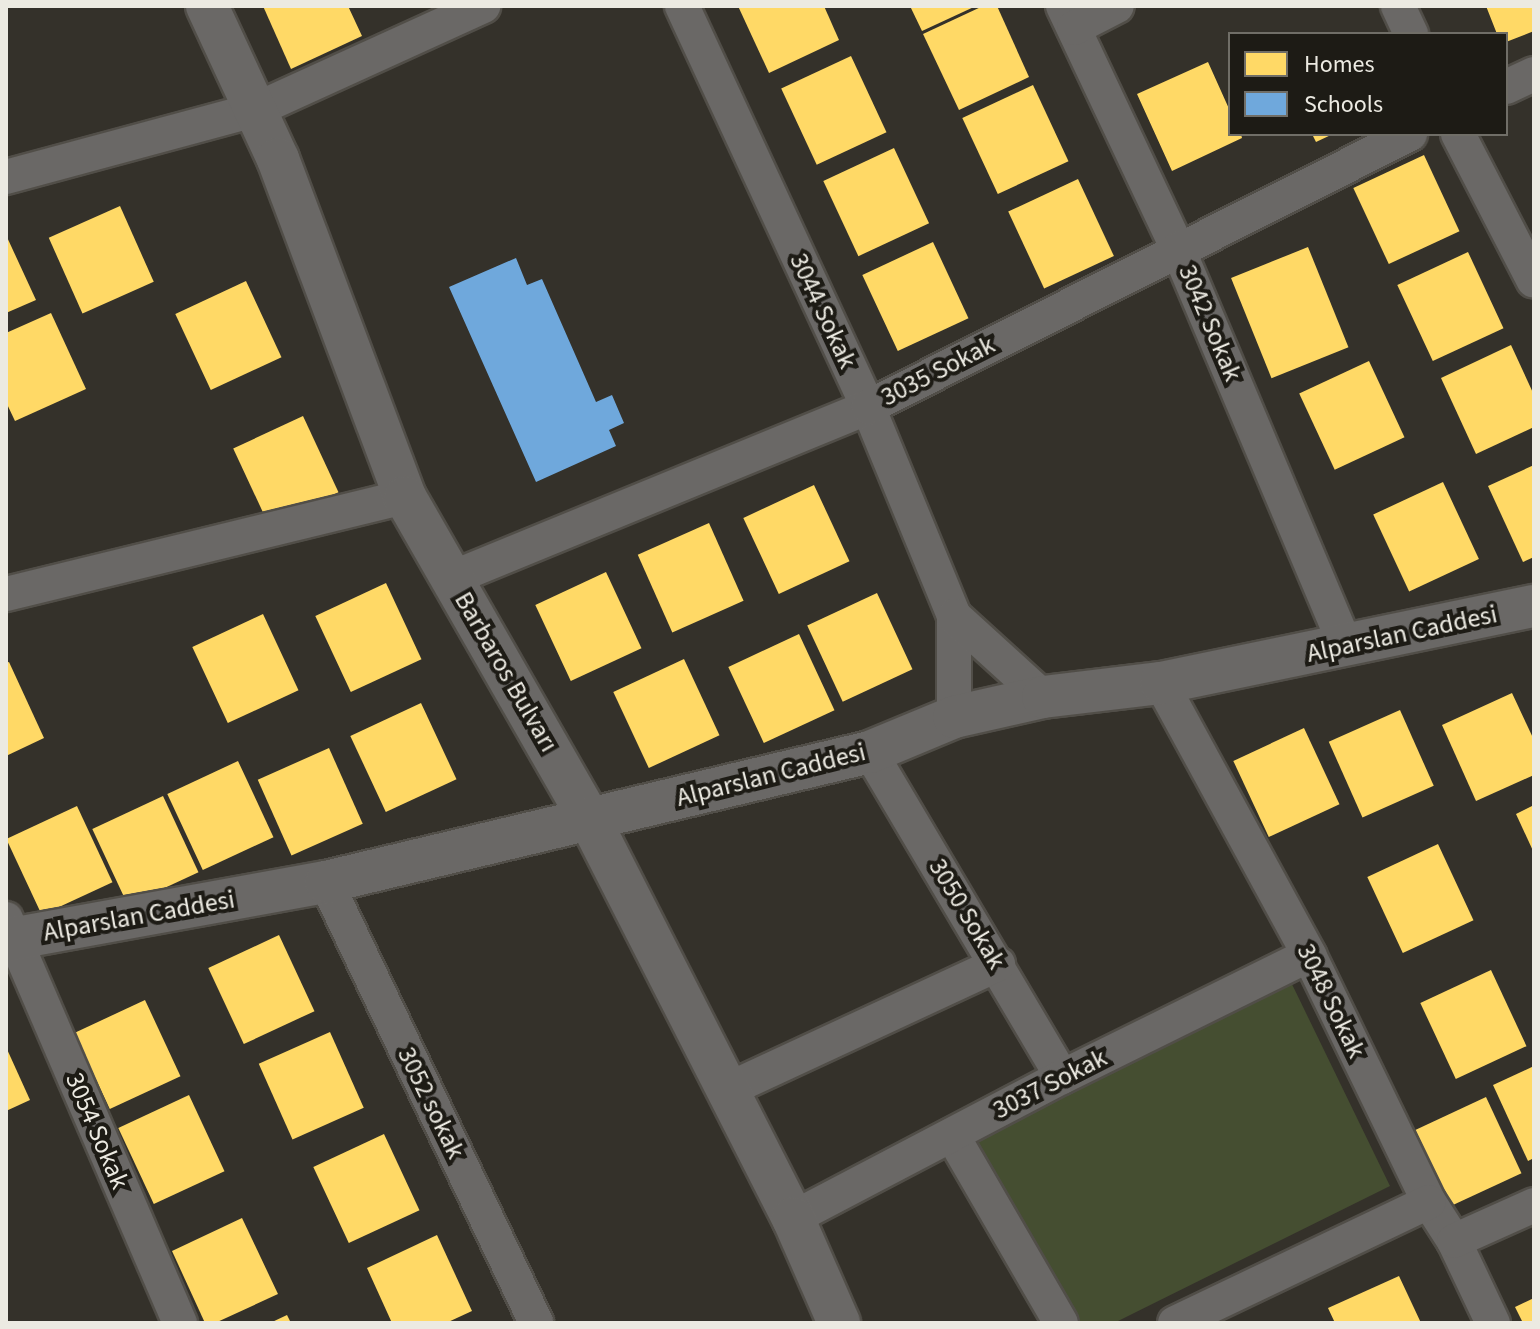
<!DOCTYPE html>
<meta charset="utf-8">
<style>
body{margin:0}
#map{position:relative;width:1540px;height:1329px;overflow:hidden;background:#34312a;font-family:"Source Sans 3",sans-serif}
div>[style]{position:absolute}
.green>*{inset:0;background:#454e31}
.homes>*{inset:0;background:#ffd966;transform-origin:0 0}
.schools>*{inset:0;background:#6fa8dc}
.roads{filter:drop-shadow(2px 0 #514e48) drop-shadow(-2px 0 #514e48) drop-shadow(0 2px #514e48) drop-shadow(0 -2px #514e48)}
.minor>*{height:34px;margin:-17px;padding:0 17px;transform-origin:17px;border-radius:17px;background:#6a6866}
.tertiary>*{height:42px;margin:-21px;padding:0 21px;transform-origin:21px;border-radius:21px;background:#6a6866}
span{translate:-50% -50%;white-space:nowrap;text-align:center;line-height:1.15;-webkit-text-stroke:8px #1d1b15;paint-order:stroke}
.street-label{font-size:26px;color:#eceae2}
.frame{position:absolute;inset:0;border:8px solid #eceae2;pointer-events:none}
.legend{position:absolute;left:1228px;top:32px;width:280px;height:104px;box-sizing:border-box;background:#1d1b15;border:2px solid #706e67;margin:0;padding:10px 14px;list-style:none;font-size:24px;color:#eceae2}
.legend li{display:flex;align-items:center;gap:16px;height:40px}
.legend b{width:40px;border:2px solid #706e67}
</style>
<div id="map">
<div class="green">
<i style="clip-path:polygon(1288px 976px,1390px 1186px,1114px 1323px,1072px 1323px,968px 1137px)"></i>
</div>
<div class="homes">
<i style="clip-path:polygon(263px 6px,348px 6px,362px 36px,291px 69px)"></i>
<i style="clip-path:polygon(738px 6px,824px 6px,839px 40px,769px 73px)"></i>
<i style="clip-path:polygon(910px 6px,976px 6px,922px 31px)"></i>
<i style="clip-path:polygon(983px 6px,997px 6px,1029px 77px,959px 110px,923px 34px)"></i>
<i style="clip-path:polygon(1486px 6px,1534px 6px,1534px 31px,1506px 42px,1506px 34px,1497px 34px)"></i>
<i style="left:851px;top:56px;width:84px;height:77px;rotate:65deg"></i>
<i style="clip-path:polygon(1208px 62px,1230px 111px,1230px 134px,1241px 134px,1242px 138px,1172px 171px,1137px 94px)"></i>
<i style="left:1033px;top:85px;width:84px;height:78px;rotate:65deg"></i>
<i style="clip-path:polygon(1312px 134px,1333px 134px,1316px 142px)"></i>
<i style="left:894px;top:148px;width:83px;height:78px;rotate:65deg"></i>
<i style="left:1424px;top:155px;width:84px;height:78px;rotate:65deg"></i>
<i style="left:1078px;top:179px;width:85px;height:77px;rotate:65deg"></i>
<i style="left:120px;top:206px;width:83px;height:78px;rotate:66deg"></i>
<i style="clip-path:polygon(6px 235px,36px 300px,6px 313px)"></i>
<i style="left:933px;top:242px;width:84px;height:78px;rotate:65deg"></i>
<i style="left:1308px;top:247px;width:108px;height:83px;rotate:68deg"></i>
<i style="left:1468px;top:252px;width:84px;height:78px;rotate:65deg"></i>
<i style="left:246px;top:281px;width:84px;height:78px;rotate:65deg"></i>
<i style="clip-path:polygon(51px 313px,86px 389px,15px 421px,6px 402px,6px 333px)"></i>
<i style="clip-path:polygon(1511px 345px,1534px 395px,1534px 427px,1476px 454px,1441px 378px)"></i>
<i style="left:1369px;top:361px;width:84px;height:77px;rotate:65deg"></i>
<i style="left:303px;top:416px;width:84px;height:77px;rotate:65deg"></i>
<i style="clip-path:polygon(1534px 465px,1534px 557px,1523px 562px,1488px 486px)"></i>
<i style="left:1443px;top:482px;width:85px;height:77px;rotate:65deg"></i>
<i style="left:814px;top:485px;width:84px;height:78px;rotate:65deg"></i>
<i style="left:709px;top:523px;width:85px;height:78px;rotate:66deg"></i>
<i style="left:606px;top:572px;width:84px;height:78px;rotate:65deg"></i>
<i style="left:386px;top:583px;width:84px;height:78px;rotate:65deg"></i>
<i style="left:877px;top:593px;width:84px;height:77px;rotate:65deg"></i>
<i style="left:263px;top:614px;width:84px;height:78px;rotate:65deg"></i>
<i style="left:799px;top:634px;width:84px;height:78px;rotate:65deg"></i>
<i style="left:684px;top:659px;width:84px;height:78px;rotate:65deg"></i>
<i style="clip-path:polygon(9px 662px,44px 738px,6px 756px,6px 663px)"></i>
<i style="clip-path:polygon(1512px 693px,1534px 740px,1534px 775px,1476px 801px,1442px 725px)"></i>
<i style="left:421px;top:703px;width:84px;height:78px;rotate:65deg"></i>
<i style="left:1400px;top:710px;width:83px;height:78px;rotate:66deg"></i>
<i style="left:1304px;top:728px;width:84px;height:78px;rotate:65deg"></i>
<i style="left:329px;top:748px;width:83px;height:78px;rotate:66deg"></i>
<i style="left:238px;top:761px;width:84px;height:78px;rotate:65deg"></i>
<i style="left:163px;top:796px;width:84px;height:78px;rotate:65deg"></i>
<i style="clip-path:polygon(1534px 805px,1534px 853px,1516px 814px)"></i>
<i style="left:77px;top:806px;width:84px;height:78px;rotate:65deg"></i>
<i style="left:1438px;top:844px;width:84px;height:78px;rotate:65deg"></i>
<i style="left:279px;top:935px;width:84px;height:78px;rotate:65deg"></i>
<i style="left:1491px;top:970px;width:84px;height:78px;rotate:65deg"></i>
<i style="left:145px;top:1000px;width:84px;height:78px;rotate:65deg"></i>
<i style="left:330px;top:1032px;width:83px;height:78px;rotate:66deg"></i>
<i style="clip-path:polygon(6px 1047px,30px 1100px,6px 1111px)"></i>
<i style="clip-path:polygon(1534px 1066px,1534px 1158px,1528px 1161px,1493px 1085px)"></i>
<i style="left:189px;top:1095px;width:84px;height:78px;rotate:65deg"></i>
<i style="left:1486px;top:1097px;width:84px;height:78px;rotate:65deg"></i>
<i style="left:384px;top:1134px;width:84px;height:78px;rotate:65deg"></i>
<i style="clip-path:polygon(242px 1218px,278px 1294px,215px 1323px,205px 1323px,172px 1251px)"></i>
<i style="clip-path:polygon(437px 1235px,472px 1311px,446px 1323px,392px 1323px,367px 1268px)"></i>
<i style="clip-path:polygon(1399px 1276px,1421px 1323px,1335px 1323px,1328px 1308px)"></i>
<i style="clip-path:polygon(1534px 1298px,1534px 1323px,1523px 1323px,1515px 1307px)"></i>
<i style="clip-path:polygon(287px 1315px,291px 1323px,270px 1323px)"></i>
</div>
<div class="schools">
<i style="clip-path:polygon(516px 258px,527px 285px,542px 279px,596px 402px,612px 395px,624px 423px,609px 430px,616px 446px,536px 482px,449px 287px)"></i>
</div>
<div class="roads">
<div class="minor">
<i style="left:682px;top:6px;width:442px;rotate:65.1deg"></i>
<i style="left:868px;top:407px;width:226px;rotate:67.6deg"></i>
<i style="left:954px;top:616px;width:101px;rotate:90deg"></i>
<i style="left:1063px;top:6px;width:269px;rotate:64.7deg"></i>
<i style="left:1178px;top:249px;width:431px;rotate:67.1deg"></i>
<i style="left:1398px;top:6px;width:31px;rotate:65deg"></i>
<i style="left:1074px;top:28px;width:48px;rotate:-27.1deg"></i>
<i style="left:1506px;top:87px;width:31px;rotate:-25deg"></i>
<i style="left:1458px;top:134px;width:165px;rotate:62.7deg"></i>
<i style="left:6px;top:177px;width:258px;rotate:-15.1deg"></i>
<i style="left:255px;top:110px;width:251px;rotate:-24.5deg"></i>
<i style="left:452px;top:578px;width:450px;rotate:-22.3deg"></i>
<i style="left:868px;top:407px;width:607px;rotate:-26.73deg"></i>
<i style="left:6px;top:594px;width:411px;rotate:-13.7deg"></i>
<i style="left:954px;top:616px;width:120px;rotate:42.3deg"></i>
<i style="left:1161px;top:683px;width:310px;rotate:61.4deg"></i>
<i style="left:1309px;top:955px;width:275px;rotate:64.1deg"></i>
<i style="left:1429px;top:1202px;width:46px;rotate:57.3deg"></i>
<i style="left:1454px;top:1241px;width:91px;rotate:64.6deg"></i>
<i style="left:870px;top:752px;width:377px;rotate:59.4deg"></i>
<i style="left:326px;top:882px;width:488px;rotate:64.5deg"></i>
<i style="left:6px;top:919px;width:440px;rotate:66.7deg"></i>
<i style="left:727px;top:1090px;width:299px;rotate:-24.9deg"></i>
<i style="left:952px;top:1135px;width:217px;rotate:59.9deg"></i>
<i style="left:793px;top:1218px;width:304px;rotate:-27.7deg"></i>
<i style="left:1062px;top:1077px;width:275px;rotate:-26.3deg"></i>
<i style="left:1454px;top:1241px;width:88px;rotate:-24.2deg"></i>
<i style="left:1175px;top:1323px;width:281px;rotate:-25.5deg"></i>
</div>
<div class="tertiary">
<i style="left:207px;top:6px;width:169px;rotate:65.1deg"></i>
<i style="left:278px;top:159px;width:361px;rotate:69.4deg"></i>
<i style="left:405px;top:497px;width:372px;rotate:60.2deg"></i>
<i style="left:590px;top:820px;width:447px;rotate:63deg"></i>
<i style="left:793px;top:1218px;width:115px;rotate:66.3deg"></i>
<i style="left:6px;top:940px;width:325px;rotate:-10.3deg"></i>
<i style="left:326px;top:882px;width:559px;rotate:-13.44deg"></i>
<i style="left:870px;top:752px;width:91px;rotate:-22.6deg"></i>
<i style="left:954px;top:717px;width:91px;rotate:-12.7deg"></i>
<i style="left:1043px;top:697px;width:119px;rotate:-6.8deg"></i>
<i style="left:1161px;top:683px;width:381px;rotate:-11.7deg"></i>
</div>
</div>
<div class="street-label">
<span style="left:823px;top:311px;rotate:65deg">3044 Sokak</span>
<span style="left:1210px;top:323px;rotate:67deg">3042 Sokak</span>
<span style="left:938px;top:371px;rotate:-27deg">3035 Sokak</span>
<span style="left:1402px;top:634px;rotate:-12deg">Alparslan Caddesi</span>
<span style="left:506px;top:672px;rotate:60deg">Barbaros Bulvarı</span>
<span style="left:771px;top:775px;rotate:-14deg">Alparslan Caddesi</span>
<span style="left:967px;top:914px;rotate:59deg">3050 Sokak</span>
<span style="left:139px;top:916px;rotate:-10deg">Alparslan Caddesi</span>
<span style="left:1331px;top:1001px;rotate:64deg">3048 Sokak</span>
<span style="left:1050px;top:1084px;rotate:-27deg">3037 Sokak</span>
<span style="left:431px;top:1103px;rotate:64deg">3052 sokak</span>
<span style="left:97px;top:1131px;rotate:67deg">3054 Sokak</span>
</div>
<div class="frame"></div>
<ul class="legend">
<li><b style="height:22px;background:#ffd966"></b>Homes</li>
<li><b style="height:22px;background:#6fa8dc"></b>Schools</li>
</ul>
</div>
